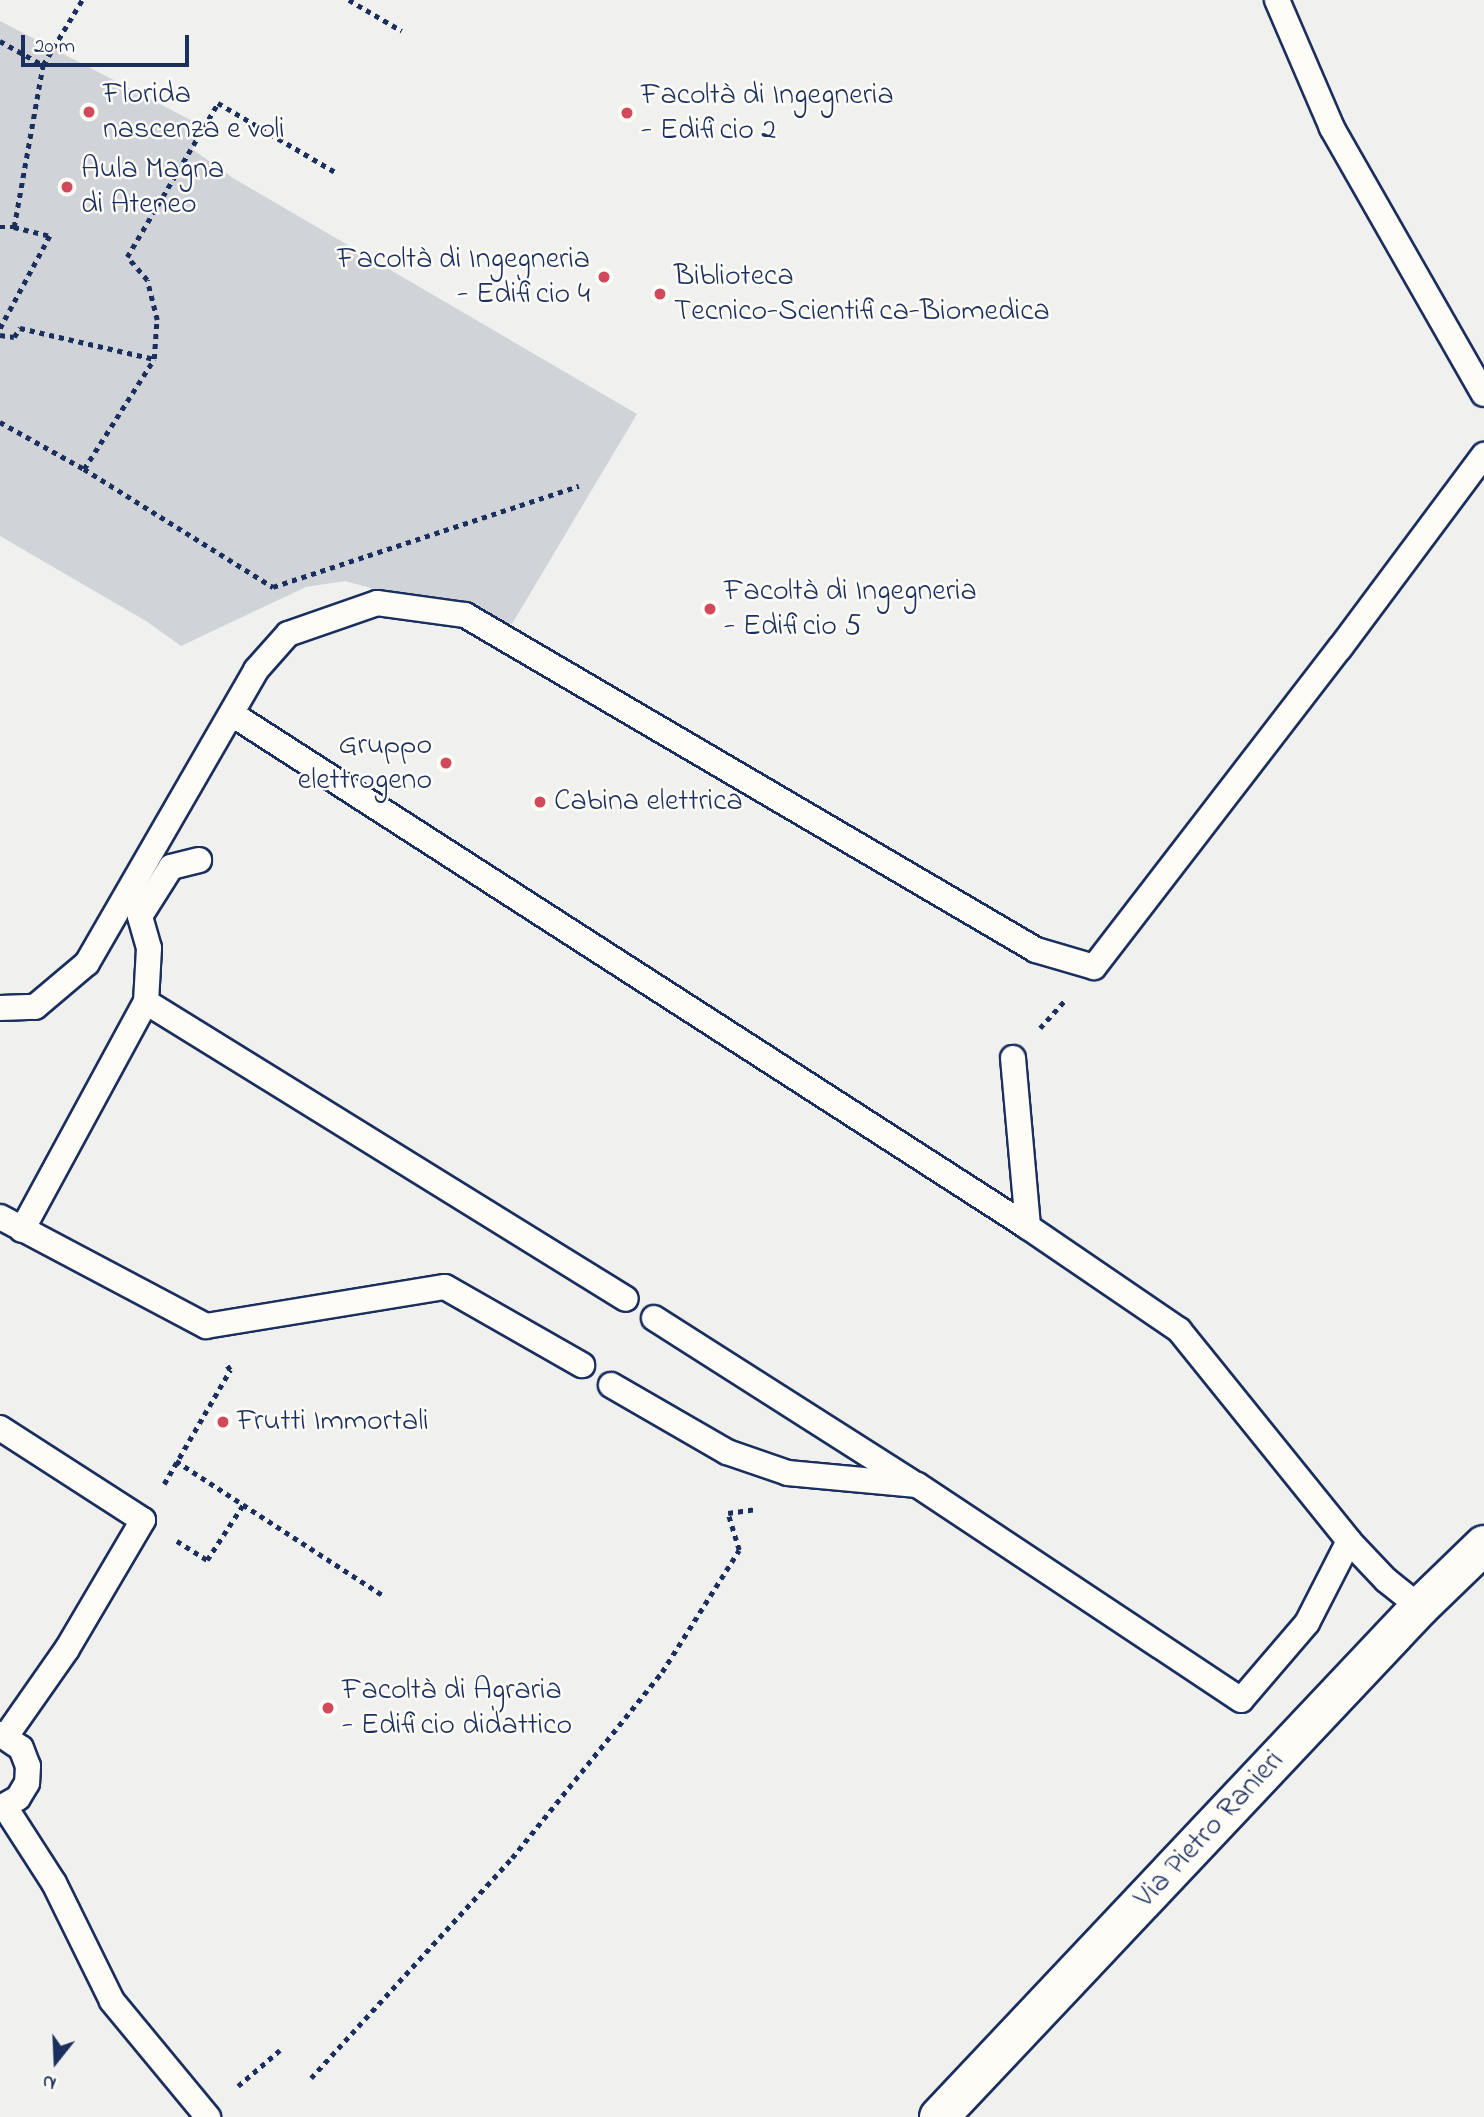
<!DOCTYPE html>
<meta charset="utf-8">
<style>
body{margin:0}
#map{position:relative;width:1484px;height:2117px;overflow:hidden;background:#f0f0ee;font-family:"Indie Flower",sans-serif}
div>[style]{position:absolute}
.green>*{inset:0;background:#d0d3d8}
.path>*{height:4.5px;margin-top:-2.25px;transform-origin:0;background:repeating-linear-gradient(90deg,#1b2f5e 0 5px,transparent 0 10px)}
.roads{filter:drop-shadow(2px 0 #1b2f5e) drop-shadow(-2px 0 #1b2f5e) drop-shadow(0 2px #1b2f5e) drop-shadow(0 -2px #1b2f5e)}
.service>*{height:24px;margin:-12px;padding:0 12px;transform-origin:12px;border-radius:12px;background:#fdfcf7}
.minor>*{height:38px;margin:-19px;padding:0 19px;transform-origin:19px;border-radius:19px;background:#fdfcf7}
.dots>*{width:19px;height:19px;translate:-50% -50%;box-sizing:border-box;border:4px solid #fdfcf7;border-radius:50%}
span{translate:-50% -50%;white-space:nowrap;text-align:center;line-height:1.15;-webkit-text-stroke:5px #fdfcf7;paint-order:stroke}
.poi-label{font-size:30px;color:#1b2f5e}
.left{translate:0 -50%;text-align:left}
.right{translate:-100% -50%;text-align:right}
.street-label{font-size:30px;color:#1b2f5e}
.north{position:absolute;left:21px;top:2026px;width:70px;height:70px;-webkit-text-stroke:5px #fdfcf7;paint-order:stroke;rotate:198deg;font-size:19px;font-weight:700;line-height:28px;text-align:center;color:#1b2f5e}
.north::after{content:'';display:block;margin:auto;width:24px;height:32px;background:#1b2f5e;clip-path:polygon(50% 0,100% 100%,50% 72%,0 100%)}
.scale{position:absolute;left:21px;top:35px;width:168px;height:32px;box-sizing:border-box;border:4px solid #1b2f5e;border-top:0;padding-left:9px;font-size:21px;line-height:24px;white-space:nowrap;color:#1b2f5e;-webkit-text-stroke:5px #fdfcf7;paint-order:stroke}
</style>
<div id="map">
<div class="green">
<i style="clip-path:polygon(0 21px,204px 127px,192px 149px,233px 178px,637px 414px,512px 624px,412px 594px,378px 590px,345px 581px,306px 587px,181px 646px,146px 621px,0 536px)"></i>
</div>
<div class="path">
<i style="left:349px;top:0;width:61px;rotate:30.3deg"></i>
<i style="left:0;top:41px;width:49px;rotate:29.2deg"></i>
<i style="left:43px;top:65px;width:76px;rotate:-59deg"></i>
<i style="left:0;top:227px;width:14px"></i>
<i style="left:14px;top:227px;width:37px;rotate:14deg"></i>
<i style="left:50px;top:236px;width:106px;rotate:118.3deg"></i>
<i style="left:14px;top:227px;width:165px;rotate:-79.9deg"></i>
<i style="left:0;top:335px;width:14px;rotate:8deg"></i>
<i style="left:14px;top:337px;width:11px;rotate:-56deg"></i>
<i style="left:20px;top:328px;width:138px;rotate:13deg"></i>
<i style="left:0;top:422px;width:96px;rotate:29.2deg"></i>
<i style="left:84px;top:469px;width:223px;rotate:32deg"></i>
<i style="left:273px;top:587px;width:322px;rotate:-18.3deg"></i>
<i style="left:84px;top:469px;width:130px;rotate:-57.5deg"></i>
<i style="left:154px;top:359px;width:39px;rotate:-86deg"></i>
<i style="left:157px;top:320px;width:41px;rotate:-104deg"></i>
<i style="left:147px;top:280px;width:30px;rotate:-131deg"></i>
<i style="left:127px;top:257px;width:179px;rotate:-59.4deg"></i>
<i style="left:218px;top:103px;width:136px;rotate:30.5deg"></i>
<i style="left:1040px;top:1028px;width:36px;rotate:-48deg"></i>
<i style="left:176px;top:1461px;width:246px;rotate:33deg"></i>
<i style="left:164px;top:1484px;width:132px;rotate:-59.9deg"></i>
<i style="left:230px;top:1370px;width:7px;rotate:-124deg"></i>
<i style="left:177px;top:1541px;width:36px;rotate:32deg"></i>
<i style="left:207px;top:1560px;width:66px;rotate:-56.8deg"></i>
<i style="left:311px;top:2078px;width:298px;rotate:-47.6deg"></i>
<i style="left:512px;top:1858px;width:239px;rotate:-51.1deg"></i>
<i style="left:662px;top:1672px;width:144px;rotate:-57.7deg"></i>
<i style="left:739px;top:1550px;width:39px;rotate:-107deg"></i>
<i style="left:728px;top:1513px;width:29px;rotate:-8deg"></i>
<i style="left:238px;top:2086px;width:55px;rotate:-40.6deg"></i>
</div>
<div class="roads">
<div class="service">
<i style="left:1277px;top:0;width:139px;rotate:66.7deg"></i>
<i style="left:1332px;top:128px;width:306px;rotate:60.3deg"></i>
<i style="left:232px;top:714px;width:947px;rotate:32.8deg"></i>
<i style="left:1028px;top:1227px;width:183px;rotate:34.3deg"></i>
<i style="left:1179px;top:1330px;width:271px;rotate:51.1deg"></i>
<i style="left:1349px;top:1541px;width:92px;rotate:117.1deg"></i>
<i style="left:1307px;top:1623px;width:101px;rotate:130.6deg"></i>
<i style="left:1241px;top:1700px;width:389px;rotate:-146.4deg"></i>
<i style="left:917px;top:1485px;width:130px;rotate:-174.7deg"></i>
<i style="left:788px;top:1473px;width:65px;rotate:-161deg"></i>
<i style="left:727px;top:1452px;width:134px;rotate:-150deg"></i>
<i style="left:146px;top:1002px;width:54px;rotate:-86.8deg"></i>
<i style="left:149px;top:948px;width:33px;rotate:-106deg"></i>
<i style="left:140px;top:916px;width:58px;rotate:-57.7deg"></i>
<i style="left:171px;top:867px;width:29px;rotate:-14deg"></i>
<i style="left:0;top:1008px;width:35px;rotate:-2deg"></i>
<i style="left:35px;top:1007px;width:68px;rotate:-40.2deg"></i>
<i style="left:87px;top:963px;width:338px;rotate:-60deg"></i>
<i style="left:256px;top:670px;width:48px;rotate:-48.4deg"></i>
<i style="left:288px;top:634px;width:94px;rotate:-19.2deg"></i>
<i style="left:377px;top:603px;width:89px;rotate:7.8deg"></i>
<i style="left:465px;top:615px;width:662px;rotate:30.4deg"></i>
<i style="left:1036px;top:950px;width:60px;rotate:16.3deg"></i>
<i style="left:1094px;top:967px;width:403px;rotate:-52.4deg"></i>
<i style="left:1340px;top:648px;width:241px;rotate:-53.3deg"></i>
<i style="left:1013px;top:1058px;width:170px;rotate:84.9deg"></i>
<i style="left:0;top:1217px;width:233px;rotate:27.9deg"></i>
<i style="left:206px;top:1326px;width:242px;rotate:-9.3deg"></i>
<i style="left:445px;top:1287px;width:158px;rotate:29.7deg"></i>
<i style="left:22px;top:1230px;width:260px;rotate:-61.5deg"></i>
<i style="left:146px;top:1002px;width:564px;rotate:31.75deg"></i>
<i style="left:654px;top:1318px;width:307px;rotate:32.5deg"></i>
<i style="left:0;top:1428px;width:170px;rotate:32.8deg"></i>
<i style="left:143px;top:1520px;width:150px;rotate:120.5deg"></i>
<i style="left:67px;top:1649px;width:106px;rotate:125deg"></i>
<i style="left:1349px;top:1541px;width:54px;rotate:46.5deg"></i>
<i style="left:1386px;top:1580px;width:43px;rotate:38.5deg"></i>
<i style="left:0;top:1734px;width:25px;rotate:34deg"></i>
<i style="left:21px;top:1748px;width:19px;rotate:69deg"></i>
<i style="left:28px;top:1766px;width:17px;rotate:93deg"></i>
<i style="left:27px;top:1783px;width:17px;rotate:121deg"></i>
<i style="left:18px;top:1798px;width:21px;rotate:151deg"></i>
<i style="left:5px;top:1807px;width:90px;rotate:57.2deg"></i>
<i style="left:54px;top:1883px;width:131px;rotate:63.8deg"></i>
<i style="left:112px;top:2001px;width:151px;rotate:50.4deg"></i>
</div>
<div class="minor">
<i style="left:939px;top:2117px;width:701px;rotate:-46.68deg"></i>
<i style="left:1420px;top:1607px;width:89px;rotate:-44.1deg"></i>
</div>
</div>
<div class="dots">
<i style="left:89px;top:112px;background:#d1495b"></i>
<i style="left:627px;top:113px;background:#d1495b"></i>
<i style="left:67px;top:187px;background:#d1495b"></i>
<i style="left:604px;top:277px;background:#d1495b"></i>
<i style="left:660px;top:294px;background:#d1495b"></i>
<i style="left:710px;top:609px;background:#d1495b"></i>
<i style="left:446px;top:763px;background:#d1495b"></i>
<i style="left:540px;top:802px;background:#d1495b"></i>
<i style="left:223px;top:1422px;background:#d1495b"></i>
<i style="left:328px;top:1708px;background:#d1495b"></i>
</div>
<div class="poi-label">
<span class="left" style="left:103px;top:112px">Florida<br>nascenza e voli</span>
<span class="left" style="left:641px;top:113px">Facoltà di Ingegneria<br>- Edificio 2</span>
<span class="left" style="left:81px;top:187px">Aula Magna<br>di Ateneo</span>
<span class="right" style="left:590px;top:277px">Facoltà di Ingegneria<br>- Edificio 4</span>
<span class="left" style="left:674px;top:294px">Biblioteca<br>Tecnico-Scientifica-Biomedica</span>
<span class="left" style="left:724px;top:609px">Facoltà di Ingegneria<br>- Edificio 5</span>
<span class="right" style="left:432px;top:763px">Gruppo<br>elettrogeno</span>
<span class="left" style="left:554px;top:802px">Cabina elettrica</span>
<span class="left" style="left:237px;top:1422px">Frutti Immortali</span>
<span class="left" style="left:342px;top:1708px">Facoltà di Agraria<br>- Edificio didattico</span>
</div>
<div class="street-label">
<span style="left:1210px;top:1830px;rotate:-47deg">Via Pietro Ranieri</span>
</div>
<div class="north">N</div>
<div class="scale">20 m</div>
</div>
